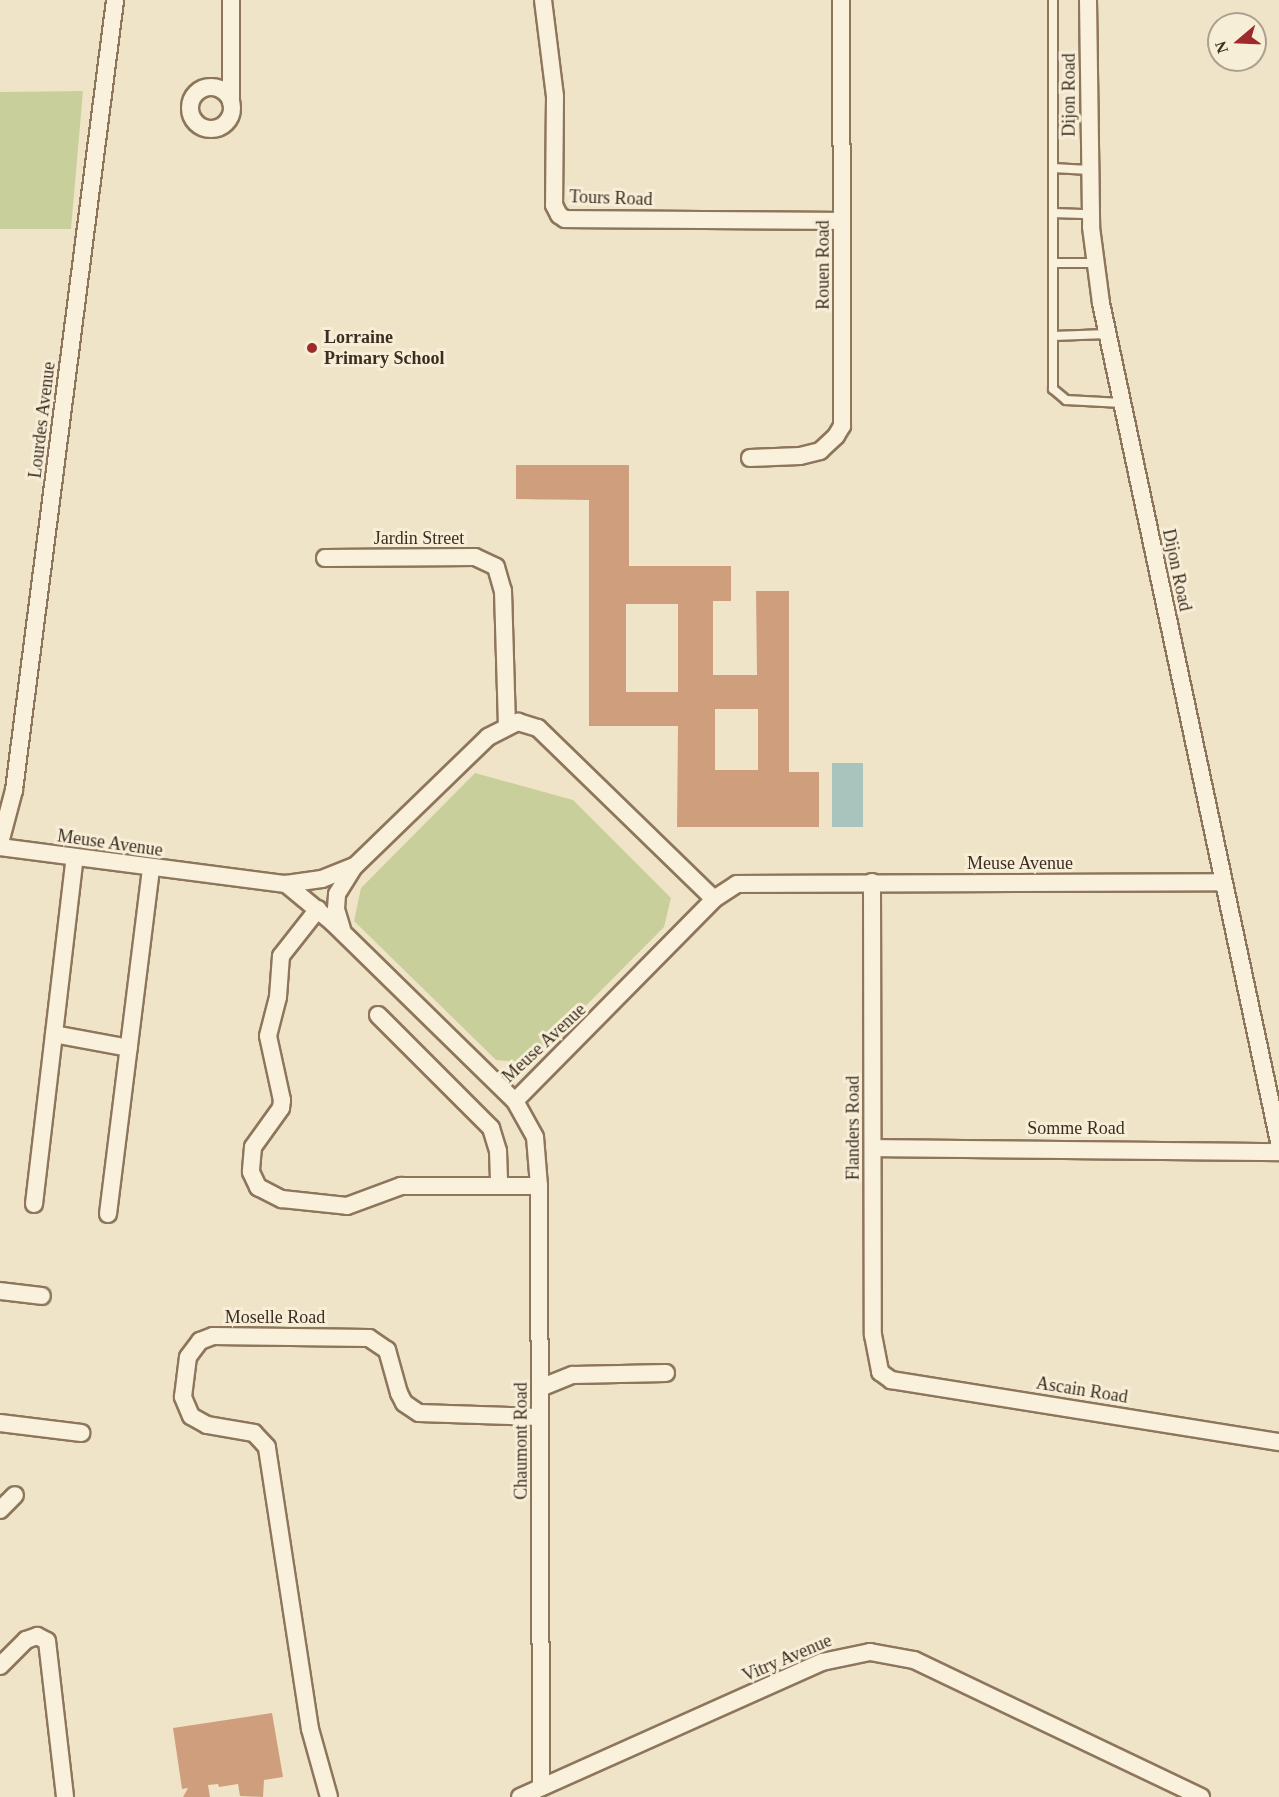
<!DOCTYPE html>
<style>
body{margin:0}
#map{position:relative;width:1279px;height:1797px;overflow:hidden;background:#f0e4c8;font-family:"Times New Roman",serif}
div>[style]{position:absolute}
.green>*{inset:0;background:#c9cf9b}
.water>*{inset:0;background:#a9c4bc;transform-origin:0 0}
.building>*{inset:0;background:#cf9f7d}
.roads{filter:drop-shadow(2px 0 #8d765c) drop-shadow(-2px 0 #8d765c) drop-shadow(0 2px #8d765c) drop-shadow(0 -2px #8d765c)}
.service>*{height:8px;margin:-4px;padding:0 4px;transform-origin:4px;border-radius:4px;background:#faf1dc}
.minor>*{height:16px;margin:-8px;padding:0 8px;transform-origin:8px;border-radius:8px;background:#faf1dc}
.minor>.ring{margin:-8px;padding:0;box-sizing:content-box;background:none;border:16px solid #faf1dc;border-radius:50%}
.dots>*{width:16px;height:16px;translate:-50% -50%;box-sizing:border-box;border:3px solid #f7eed8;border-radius:50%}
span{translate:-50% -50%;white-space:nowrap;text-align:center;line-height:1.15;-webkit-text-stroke:6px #f7eed8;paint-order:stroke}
.street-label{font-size:18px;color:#3d2e20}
.poi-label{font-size:18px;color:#3d2e20;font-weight:700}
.left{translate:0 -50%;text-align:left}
.north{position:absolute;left:1207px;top:12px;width:60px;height:60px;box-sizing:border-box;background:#f7eed8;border:2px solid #ada18e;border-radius:50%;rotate:251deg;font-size:16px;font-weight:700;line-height:24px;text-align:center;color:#3d2e20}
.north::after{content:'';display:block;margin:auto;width:21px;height:27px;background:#9e2a2b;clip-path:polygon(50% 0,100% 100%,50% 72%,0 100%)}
</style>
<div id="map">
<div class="green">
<i style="clip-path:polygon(83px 91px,71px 229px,0 229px,0 92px)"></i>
<i style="clip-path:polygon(475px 773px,573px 800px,671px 898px,664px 927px,529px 1063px,496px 1060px,354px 921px,361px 888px)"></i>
</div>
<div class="water">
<i style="left:832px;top:763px;width:31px;height:64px"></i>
</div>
<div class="building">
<i style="clip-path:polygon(evenodd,516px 465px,629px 465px,629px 566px,731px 566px,731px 601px,713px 601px,713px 675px,757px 675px,756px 591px,789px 591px,789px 772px,819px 772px,819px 827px,677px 827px,678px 726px,589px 726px,589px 500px,516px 499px,516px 465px,626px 604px,678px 604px,678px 692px,626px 692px,626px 604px,516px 465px,715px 709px,758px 709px,758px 770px,715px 770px,715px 709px)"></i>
<i style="clip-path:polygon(272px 1713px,283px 1777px,264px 1780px,263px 1797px,240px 1796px,238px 1784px,219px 1787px,218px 1784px,208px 1785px,210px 1797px,183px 1797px,188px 1788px,182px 1789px,173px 1728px)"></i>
</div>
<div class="roads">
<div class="service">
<i style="left:1053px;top:0;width:389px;rotate:90deg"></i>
<i style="left:1053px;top:389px;width:17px;rotate:40deg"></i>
<i style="left:1066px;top:400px;width:56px;rotate:3.1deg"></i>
<i style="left:1053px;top:168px;width:36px;rotate:3deg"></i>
<i style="left:1053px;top:213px;width:37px;rotate:2deg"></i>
<i style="left:1053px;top:263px;width:42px"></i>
<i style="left:1053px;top:336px;width:54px;rotate:-2.1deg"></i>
</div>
<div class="minor">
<i style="left:231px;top:0;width:102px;rotate:90deg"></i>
<i style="left:543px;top:0;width:97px;rotate:82.9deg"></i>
<i style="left:555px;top:96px;width:109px;rotate:90.5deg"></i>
<i style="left:554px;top:205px;width:11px;rotate:63deg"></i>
<i style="left:559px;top:215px;width:7px;rotate:34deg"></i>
<i style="left:565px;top:219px;width:277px;rotate:0.4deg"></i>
<i style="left:1088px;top:0;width:227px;rotate:89.2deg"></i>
<i style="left:1091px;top:227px;width:77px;rotate:82.5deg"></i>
<i style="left:1101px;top:303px;width:858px;rotate:78.02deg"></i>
<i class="ring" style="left:190px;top:87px;width:26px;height:26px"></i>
<i style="left:750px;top:458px;width:50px;rotate:-2.3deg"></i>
<i style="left:800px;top:456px;width:21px;rotate:-14deg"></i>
<i style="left:820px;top:451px;width:22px;rotate:-43deg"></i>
<i style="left:836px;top:436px;width:12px;rotate:-59deg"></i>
<i style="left:842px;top:426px;width:426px;rotate:-90.1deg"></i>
<i style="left:325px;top:558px;width:150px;rotate:-0.4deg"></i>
<i style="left:475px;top:557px;width:23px;rotate:25deg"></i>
<i style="left:496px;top:567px;width:25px;rotate:74deg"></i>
<i style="left:503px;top:591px;width:133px;rotate:88.3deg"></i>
<i style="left:0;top:843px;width:55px;rotate:-75.2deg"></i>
<i style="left:14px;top:790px;width:796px;rotate:-82.71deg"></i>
<i style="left:0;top:847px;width:288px;rotate:7.4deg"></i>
<i style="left:286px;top:884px;width:36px;rotate:-8deg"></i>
<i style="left:322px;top:879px;width:35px;rotate:-22deg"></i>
<i style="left:355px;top:866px;width:185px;rotate:-44.1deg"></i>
<i style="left:488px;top:737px;width:34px;rotate:-27deg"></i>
<i style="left:518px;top:722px;width:21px;rotate:17deg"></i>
<i style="left:538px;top:728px;width:245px;rotate:44.2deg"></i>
<i style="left:872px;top:882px;width:453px;rotate:89.9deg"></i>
<i style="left:873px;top:1335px;width:38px;rotate:79deg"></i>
<i style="left:880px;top:1372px;width:14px;rotate:36deg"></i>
<i style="left:891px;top:1380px;width:393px;rotate:9.1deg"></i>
<i style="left:286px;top:884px;width:60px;rotate:39.6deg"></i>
<i style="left:332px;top:922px;width:256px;rotate:44.4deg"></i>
<i style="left:515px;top:1101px;width:41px;rotate:60.9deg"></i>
<i style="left:535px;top:1137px;width:49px;rotate:85.3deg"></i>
<i style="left:539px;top:1186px;width:601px;rotate:89.81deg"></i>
<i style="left:318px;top:909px;width:60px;rotate:128.2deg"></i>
<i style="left:281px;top:956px;width:41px;rotate:94.2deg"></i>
<i style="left:278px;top:997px;width:40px;rotate:104.4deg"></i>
<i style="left:268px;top:1036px;width:66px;rotate:77.7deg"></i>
<i style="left:282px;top:1100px;width:8px;rotate:97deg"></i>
<i style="left:281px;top:1108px;width:48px;rotate:125.7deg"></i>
<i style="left:253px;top:1147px;width:25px;rotate:95deg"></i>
<i style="left:251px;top:1172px;width:17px;rotate:65deg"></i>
<i style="left:258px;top:1187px;width:27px;rotate:27deg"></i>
<i style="left:282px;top:1199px;width:65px;rotate:6.1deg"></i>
<i style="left:347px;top:1206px;width:58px;rotate:-20.3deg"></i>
<i style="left:401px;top:1186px;width:138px"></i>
<i style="left:342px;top:929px;width:21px;rotate:-107deg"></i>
<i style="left:336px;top:909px;width:15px;rotate:-86deg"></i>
<i style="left:337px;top:894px;width:31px;rotate:-58deg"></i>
<i style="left:378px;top:1015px;width:160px;rotate:45deg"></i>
<i style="left:491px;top:1128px;width:24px;rotate:73deg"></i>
<i style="left:498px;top:1151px;width:33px;rotate:88deg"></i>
<i style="left:54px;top:1034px;width:76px;rotate:10.6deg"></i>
<i style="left:515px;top:1101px;width:284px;rotate:-45.4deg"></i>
<i style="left:714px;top:899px;width:27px;rotate:-33deg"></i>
<i style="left:737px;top:884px;width:485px;rotate:-0.2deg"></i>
<i style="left:873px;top:1148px;width:406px;rotate:0.6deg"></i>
<i style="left:34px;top:1204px;width:349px;rotate:-83.3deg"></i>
<i style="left:108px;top:1214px;width:349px;rotate:-82.9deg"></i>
<i style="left:0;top:1291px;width:42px;rotate:6.8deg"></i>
<i style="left:540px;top:1388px;width:35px;rotate:-22deg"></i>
<i style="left:573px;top:1375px;width:93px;rotate:-1.2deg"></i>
<i style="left:0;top:1423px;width:82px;rotate:7deg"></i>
<i style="left:0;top:1510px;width:21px;rotate:-45deg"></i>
<i style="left:0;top:1666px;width:37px;rotate:-45deg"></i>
<i style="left:26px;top:1640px;width:12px;rotate:-20deg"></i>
<i style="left:37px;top:1636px;width:11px;rotate:27deg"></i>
<i style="left:47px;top:1641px;width:157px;rotate:83.4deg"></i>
<i style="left:329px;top:1797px;width:71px;rotate:-105.6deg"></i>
<i style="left:310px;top:1729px;width:285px;rotate:-98.7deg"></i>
<i style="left:267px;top:1447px;width:19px;rotate:-133deg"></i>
<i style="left:254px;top:1433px;width:48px;rotate:-170.3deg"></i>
<i style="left:207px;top:1425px;width:18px;rotate:-151deg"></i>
<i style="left:191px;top:1416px;width:21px;rotate:-113deg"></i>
<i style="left:183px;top:1397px;width:40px;rotate:-82.9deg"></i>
<i style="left:188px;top:1357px;width:20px;rotate:-53deg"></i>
<i style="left:200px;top:1341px;width:14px;rotate:-21deg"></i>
<i style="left:213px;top:1336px;width:156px;rotate:0.7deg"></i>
<i style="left:369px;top:1338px;width:22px;rotate:34deg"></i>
<i style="left:387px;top:1350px;width:45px;rotate:74.4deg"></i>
<i style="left:399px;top:1393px;width:11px;rotate:63deg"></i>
<i style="left:404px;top:1403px;width:18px;rotate:34deg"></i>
<i style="left:419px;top:1413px;width:121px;rotate:1.9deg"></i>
<i style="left:520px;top:1797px;width:331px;rotate:-24.1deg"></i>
<i style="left:822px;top:1662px;width:49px;rotate:-11.8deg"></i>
<i style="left:870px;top:1652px;width:45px;rotate:10.3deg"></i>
<i style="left:914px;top:1660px;width:318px;rotate:25.5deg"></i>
</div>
</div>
<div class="dots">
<i style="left:312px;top:348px;background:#9e2a2b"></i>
</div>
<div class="street-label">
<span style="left:1069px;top:95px;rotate:-90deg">Dijon Road</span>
<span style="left:611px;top:198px;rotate:2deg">Tours Road</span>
<span style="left:823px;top:265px;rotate:-90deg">Rouen Road</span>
<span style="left:42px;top:420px;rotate:-83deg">Lourdes Avenue</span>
<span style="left:419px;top:538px">Jardin Street</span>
<span style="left:1177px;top:570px;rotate:78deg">Dijon Road</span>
<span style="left:110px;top:843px;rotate:8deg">Meuse Avenue</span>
<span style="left:1020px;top:863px">Meuse Avenue</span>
<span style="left:544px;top:1043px;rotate:-43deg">Meuse Avenue</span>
<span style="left:853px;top:1128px;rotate:-90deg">Flanders Road</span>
<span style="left:1076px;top:1128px">Somme Road</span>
<span style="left:275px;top:1317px">Moselle Road</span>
<span style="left:1082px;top:1390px;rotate:9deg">Ascain Road</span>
<span style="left:521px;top:1441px;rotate:-90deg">Chaumont Road</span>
<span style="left:787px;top:1658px;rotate:-23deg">Vitry Avenue</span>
</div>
<div class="poi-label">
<span class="left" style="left:324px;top:348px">Lorraine<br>Primary School</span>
</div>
<div class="north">N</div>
</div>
